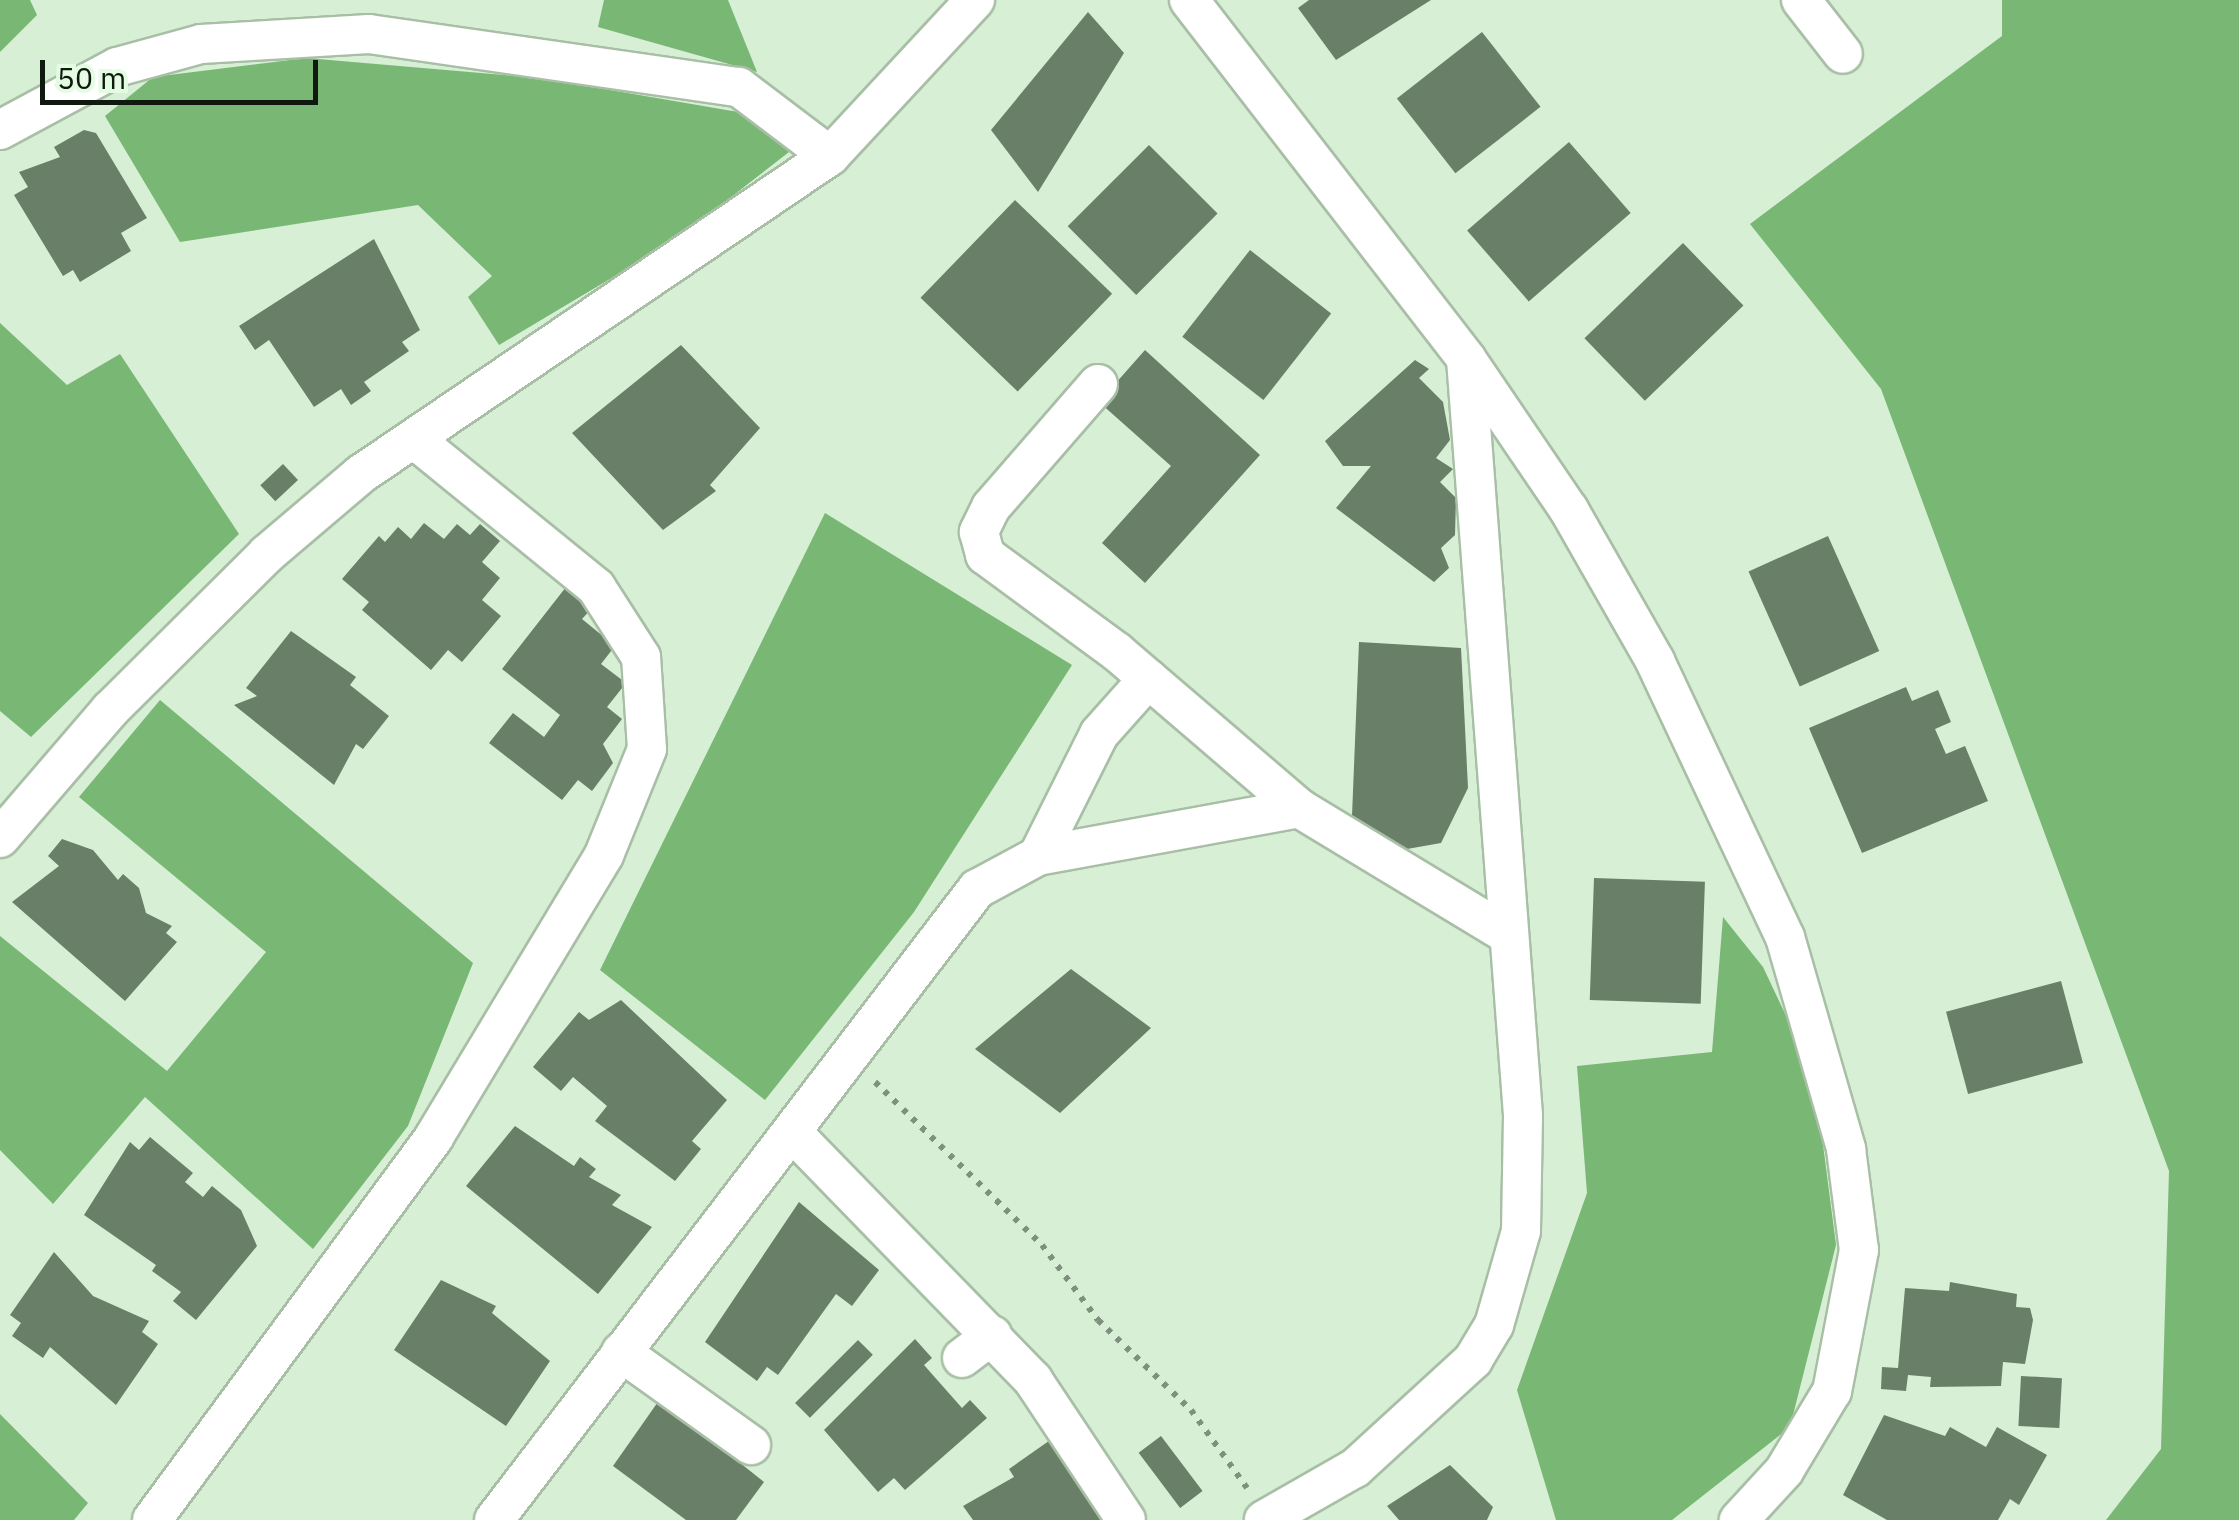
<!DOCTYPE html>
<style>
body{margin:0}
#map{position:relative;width:2239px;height:1520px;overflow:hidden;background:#d7efd5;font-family:"IBM Plex Sans",sans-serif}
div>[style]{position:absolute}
.forest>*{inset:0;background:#78b774}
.building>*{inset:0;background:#697f67;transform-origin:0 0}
.path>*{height:6px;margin-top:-3px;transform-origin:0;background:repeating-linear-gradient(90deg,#7f907e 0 5px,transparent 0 13px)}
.roads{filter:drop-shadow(2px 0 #a8bfa6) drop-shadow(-2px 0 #a8bfa6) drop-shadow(0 2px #a8bfa6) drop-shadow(0 -2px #a8bfa6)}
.minor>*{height:38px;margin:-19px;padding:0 19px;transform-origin:19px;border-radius:19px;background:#fff}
span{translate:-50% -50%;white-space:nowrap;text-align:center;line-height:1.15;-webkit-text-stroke:9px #e4fce2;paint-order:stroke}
.scale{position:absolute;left:40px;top:60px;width:278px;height:45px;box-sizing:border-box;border:5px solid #101910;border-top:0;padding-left:12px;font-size:30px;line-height:35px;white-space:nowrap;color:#101910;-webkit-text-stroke:8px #e4fce2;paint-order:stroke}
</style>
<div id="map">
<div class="forest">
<i style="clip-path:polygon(0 0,30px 0,37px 15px,0 52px)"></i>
<i style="clip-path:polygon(604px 0,728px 0,757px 72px,598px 27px)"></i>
<i style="clip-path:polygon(2002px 0,2239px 0,2239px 1520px,2106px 1520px,2161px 1449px,2169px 1171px,1881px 389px,1750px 224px,2002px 36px)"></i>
<i style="clip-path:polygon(306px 58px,540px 78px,744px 113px,789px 152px,677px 239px,499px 345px,468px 297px,492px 276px,418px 205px,180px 242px,105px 116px,153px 77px)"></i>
<i style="clip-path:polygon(0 323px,67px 385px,120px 354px,239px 534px,31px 737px,0 711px)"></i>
<i style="clip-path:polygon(825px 513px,1072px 665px,914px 912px,765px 1100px,600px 970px)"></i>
<i style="clip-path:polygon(160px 700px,473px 963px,408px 1126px,313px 1249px,145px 1097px,53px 1204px,0 1150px,0 936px,167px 1071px,266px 952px,79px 797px)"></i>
<i style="clip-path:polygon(1723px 917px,1763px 967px,1814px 1075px,1836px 1245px,1790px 1427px,1672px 1520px,1556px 1520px,1517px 1390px,1587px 1193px,1577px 1066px,1712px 1052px)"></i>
<i style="clip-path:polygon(0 1414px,88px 1503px,74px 1520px,0 1520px)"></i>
</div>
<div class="building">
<i style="clip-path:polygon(1309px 0,1431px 0,1336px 60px,1298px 8px)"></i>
<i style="clip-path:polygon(1088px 12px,1124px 53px,1038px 192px,991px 130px)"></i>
<i style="left:1482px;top:32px;width:95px;height:108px;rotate:52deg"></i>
<i style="clip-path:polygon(84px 130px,96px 133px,147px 218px,121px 233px,131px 251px,80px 282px,73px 270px,63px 276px,14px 195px,28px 187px,19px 172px,60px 157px,54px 147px)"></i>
<i style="left:1569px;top:142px;width:94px;height:135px;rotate:49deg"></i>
<i style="left:1149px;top:145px;width:97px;height:115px;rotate:45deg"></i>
<i style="left:1015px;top:200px;width:135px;height:136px;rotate:44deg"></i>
<i style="clip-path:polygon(374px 239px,420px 330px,402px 342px,409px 351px,364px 382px,371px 391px,351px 405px,341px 389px,314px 407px,269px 340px,255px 350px,239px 326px)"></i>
<i style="left:1683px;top:243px;width:87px;height:137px;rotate:46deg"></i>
<i style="left:1250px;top:250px;width:103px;height:110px;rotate:38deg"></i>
<i style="clip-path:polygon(681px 345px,760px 428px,710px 485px,716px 491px,663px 530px,572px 433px)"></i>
<i style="clip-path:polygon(1145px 350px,1260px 455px,1145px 583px,1102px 543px,1171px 466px,1099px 402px)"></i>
<i style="clip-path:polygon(1415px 360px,1429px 369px,1419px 378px,1443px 402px,1450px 440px,1436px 458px,1453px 469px,1440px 482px,1456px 498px,1455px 535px,1441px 548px,1449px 568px,1434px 582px,1336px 508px,1371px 466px,1343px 466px,1325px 441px)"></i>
<i style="left:283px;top:464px;width:22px;height:31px;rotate:47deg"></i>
<i style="clip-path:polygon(424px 523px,444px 539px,457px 524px,470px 535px,480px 524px,500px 541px,482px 562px,500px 578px,482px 600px,501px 616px,462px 662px,448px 650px,431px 670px,362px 610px,369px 602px,342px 579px,379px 536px,385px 542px,398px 527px,411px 539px)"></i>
<i style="left:1828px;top:536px;width:126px;height:87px;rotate:66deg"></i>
<i style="clip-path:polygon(566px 587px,592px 608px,582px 619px,615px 646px,601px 664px,626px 683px,607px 707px,622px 719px,603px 744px,613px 763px,592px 791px,578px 780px,562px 800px,489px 743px,513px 713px,544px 737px,560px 715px,502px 669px)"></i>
<i style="clip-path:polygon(291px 631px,356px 677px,350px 685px,389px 716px,363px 749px,356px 744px,334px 785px,234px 705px,257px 696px,246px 688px)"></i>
<i style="clip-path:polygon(1359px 642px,1461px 648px,1468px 788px,1441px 843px,1407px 849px,1352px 816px)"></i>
<i style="clip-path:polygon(1906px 687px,1912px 701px,1938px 690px,1951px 722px,1935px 729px,1946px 754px,1965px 746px,1988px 801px,1862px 853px,1809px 728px)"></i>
<i style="clip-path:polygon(62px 839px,93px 850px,118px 880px,123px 874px,139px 888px,146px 913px,172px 926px,166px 933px,177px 942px,125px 1001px,12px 902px,59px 866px,48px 856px)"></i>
<i style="left:1594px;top:878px;width:111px;height:122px;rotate:2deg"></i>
<i style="clip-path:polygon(1071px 969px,1151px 1028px,1060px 1113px,975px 1049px)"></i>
<i style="left:2061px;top:981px;width:85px;height:119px;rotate:75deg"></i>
<i style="clip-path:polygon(621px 1000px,727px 1100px,692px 1141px,701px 1149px,675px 1181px,595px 1121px,607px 1106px,573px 1077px,561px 1091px,533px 1067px,579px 1012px,589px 1020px)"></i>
<i style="clip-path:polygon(515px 1126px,574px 1166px,580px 1157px,596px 1169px,589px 1177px,621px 1195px,612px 1205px,652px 1227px,598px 1294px,466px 1186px)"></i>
<i style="clip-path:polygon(150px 1137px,193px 1173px,185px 1182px,203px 1197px,212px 1186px,241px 1210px,257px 1246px,196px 1320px,173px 1301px,181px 1292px,152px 1271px,156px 1265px,84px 1215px,130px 1142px,139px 1150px)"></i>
<i style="clip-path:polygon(799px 1202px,879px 1270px,852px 1306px,836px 1294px,778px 1375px,767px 1367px,757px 1381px,705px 1342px)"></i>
<i style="clip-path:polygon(54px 1252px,93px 1296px,149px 1321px,142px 1332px,158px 1344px,116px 1405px,50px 1347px,43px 1358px,12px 1336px,21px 1323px,10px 1315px)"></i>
<i style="clip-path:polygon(441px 1280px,496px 1306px,492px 1313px,550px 1361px,506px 1426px,394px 1350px)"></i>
<i style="clip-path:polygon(1950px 1282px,2017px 1294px,2016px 1307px,2030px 1308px,2033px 1320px,2025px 1364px,2003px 1362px,2001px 1386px,1930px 1387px,1931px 1377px,1908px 1375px,1906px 1391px,1881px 1389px,1882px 1367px,1898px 1368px,1905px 1288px,1949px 1291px)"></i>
<i style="clip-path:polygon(915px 1339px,932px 1358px,924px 1365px,962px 1408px,970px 1400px,987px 1418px,905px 1490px,894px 1478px,878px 1492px,824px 1430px)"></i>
<i style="left:858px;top:1340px;width:21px;height:89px;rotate:45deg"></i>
<i style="left:2021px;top:1376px;width:41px;height:50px;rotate:3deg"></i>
<i style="clip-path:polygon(660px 1399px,764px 1482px,736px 1520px,686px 1520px,613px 1466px)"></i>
<i style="clip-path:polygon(1884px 1415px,1945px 1436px,1950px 1427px,1986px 1447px,1997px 1427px,2047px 1455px,2019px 1505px,2010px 1499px,1998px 1520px,1887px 1520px,1843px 1495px)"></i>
<i style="clip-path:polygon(1056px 1436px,1110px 1520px,973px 1520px,963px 1506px,1014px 1477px,1009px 1469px)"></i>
<i style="left:1161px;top:1436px;width:69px;height:28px;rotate:53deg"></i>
<i style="clip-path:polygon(1450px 1465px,1493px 1507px,1487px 1520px,1399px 1520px,1387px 1506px)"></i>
</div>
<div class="path">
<i style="left:875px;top:1082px;width:233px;rotate:44.3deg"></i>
<i style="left:1042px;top:1245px;width:94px;rotate:53.3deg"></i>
<i style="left:1098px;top:1320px;width:129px;rotate:44.1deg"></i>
<i style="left:1191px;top:1410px;width:96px;rotate:54.3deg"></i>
</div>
<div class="roads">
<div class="minor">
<i style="left:1189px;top:0;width:453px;rotate:52.3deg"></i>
<i style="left:1466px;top:359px;width:759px;rotate:85.69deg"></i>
<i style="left:1523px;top:1116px;width:115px;rotate:91deg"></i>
<i style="left:1521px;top:1231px;width:98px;rotate:106deg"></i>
<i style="left:1494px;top:1325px;width:41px;rotate:121deg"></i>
<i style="left:1473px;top:1360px;width:160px;rotate:137.5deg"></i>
<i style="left:1355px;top:1468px;width:105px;rotate:150.3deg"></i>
<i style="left:1801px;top:0;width:68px;rotate:52.1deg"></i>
<i style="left:0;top:130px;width:133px;rotate:-28.3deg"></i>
<i style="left:117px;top:67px;width:87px;rotate:-15.3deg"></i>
<i style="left:201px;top:44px;width:168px;rotate:-3.4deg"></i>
<i style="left:369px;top:34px;width:374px;rotate:8.2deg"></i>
<i style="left:739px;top:87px;width:114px;rotate:37.2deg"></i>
<i style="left:1467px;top:360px;width:181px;rotate:55.8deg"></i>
<i style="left:1569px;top:510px;width:174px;rotate:60.3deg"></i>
<i style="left:1655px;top:661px;width:305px;rotate:64.8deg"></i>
<i style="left:1785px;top:937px;width:221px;rotate:73.9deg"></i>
<i style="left:1846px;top:1149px;width:102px;rotate:82.7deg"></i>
<i style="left:1859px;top:1250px;width:144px;rotate:100.8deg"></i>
<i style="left:1832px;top:1391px;width:93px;rotate:121deg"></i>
<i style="left:1784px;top:1471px;width:67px;rotate:132.6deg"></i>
<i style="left:1098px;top:384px;width:163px;rotate:131deg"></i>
<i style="left:991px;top:507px;width:28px;rotate:116deg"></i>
<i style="left:979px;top:532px;width:24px;rotate:75deg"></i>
<i style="left:985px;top:555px;width:164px;rotate:36.3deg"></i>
<i style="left:1117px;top:652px;width:240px;rotate:40.6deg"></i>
<i style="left:0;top:838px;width:169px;rotate:-49.3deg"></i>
<i style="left:110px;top:710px;width:221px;rotate:-44.8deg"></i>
<i style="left:267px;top:554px;width:123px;rotate:-40.4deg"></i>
<i style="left:361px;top:474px;width:567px;rotate:-34.14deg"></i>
<i style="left:830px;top:156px;width:213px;rotate:-47.1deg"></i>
<i style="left:1038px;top:856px;width:136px;rotate:-63.4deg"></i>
<i style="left:1099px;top:734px;width:74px;rotate:-48.3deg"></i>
<i style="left:792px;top:1132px;width:346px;rotate:45.8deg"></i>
<i style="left:1033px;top:1380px;width:168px;rotate:56.4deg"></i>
<i style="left:621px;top:1352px;width:160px;rotate:35.6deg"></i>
<i style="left:962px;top:1358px;width:38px;rotate:-37deg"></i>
<i style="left:152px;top:1520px;width:476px;rotate:-53.6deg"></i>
<i style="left:434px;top:1137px;width:329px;rotate:-58.9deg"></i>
<i style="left:604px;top:855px;width:114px;rotate:-67.9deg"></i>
<i style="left:647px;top:749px;width:92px;rotate:-93.7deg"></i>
<i style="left:641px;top:657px;width:83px;rotate:-122.7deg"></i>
<i style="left:596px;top:587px;width:235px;rotate:-140.9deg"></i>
<i style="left:494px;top:1520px;width:795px;rotate:-52.57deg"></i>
<i style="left:977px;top:889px;width:69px;rotate:-28.4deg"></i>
<i style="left:1038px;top:856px;width:265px;rotate:-10.4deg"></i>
<i style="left:1299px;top:808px;width:243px;rotate:31.2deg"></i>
</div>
</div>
<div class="scale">50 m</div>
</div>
